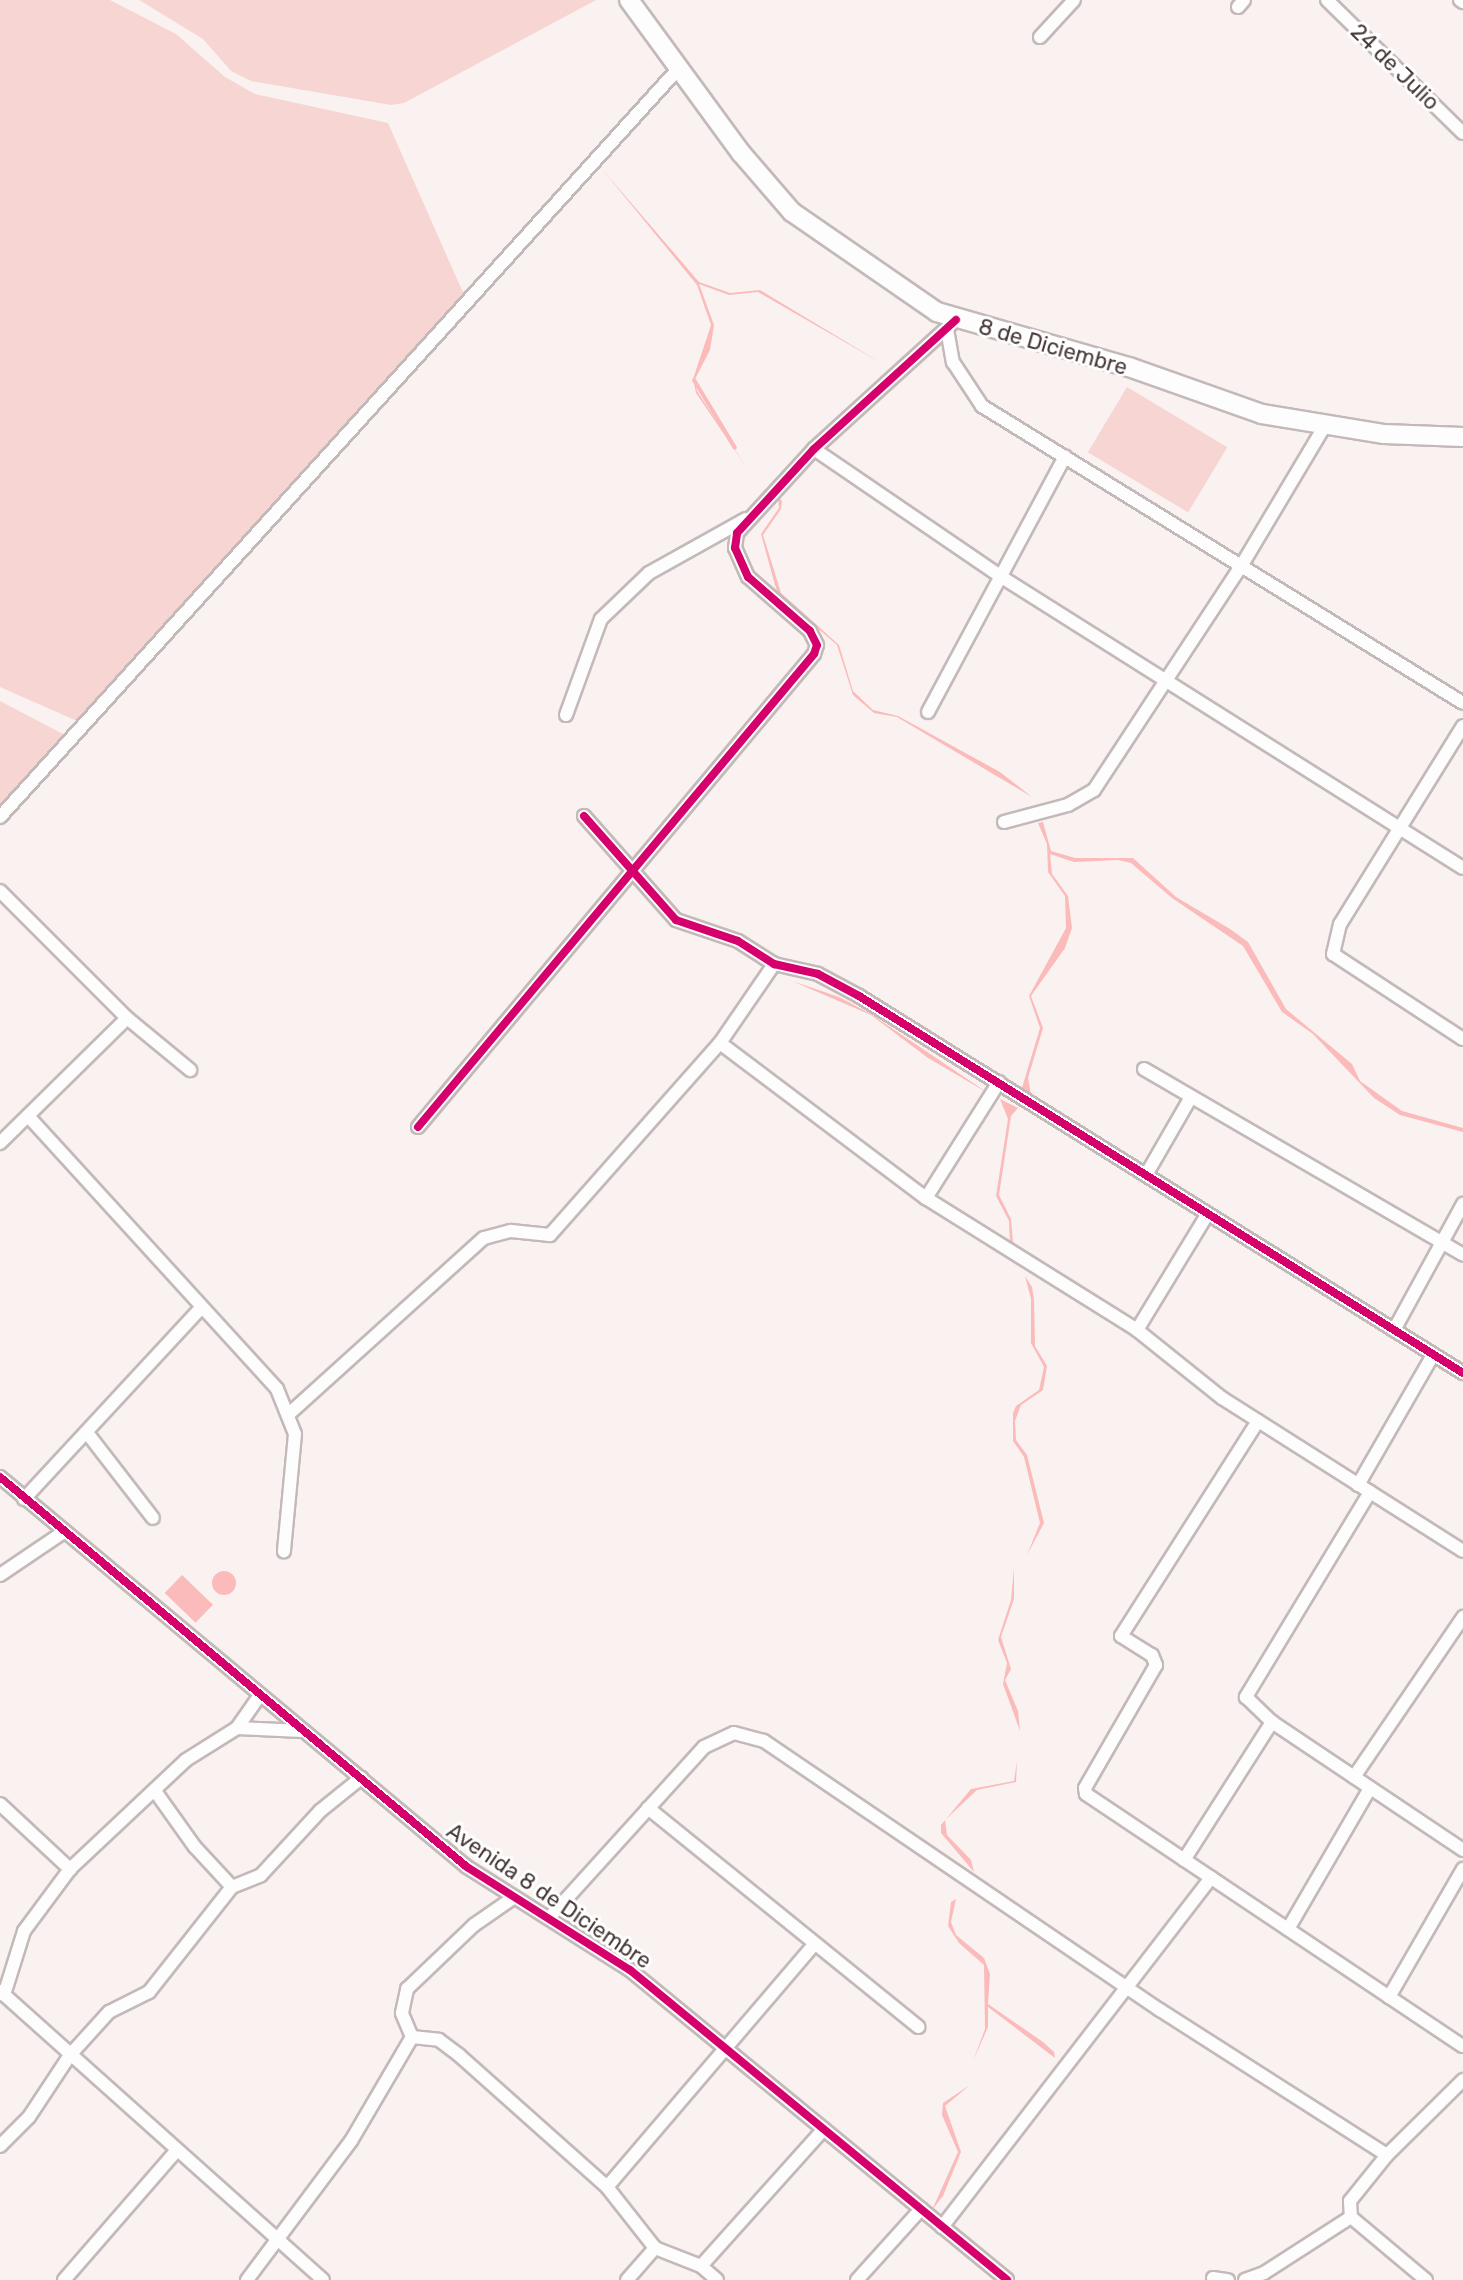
<!DOCTYPE html>
<style>
body{margin:0}
#map{position:relative;width:1463px;height:2280px;overflow:hidden;background:#faf2f1;font-family:Rubik,sans-serif}
div>[style]{position:absolute}
.green>*{inset:0;background:#f6d5d3;transform-origin:0 0}
.water>*{inset:0;background:#fabbba;transform-origin:0 0}
.round{border-radius:50%}
.stream>*{height:4px;margin:-2px;padding:0 2px;transform-origin:2px;border-radius:2px;background:#fabbba}
.roads{filter:drop-shadow(2px 0 #c4b9b9) drop-shadow(-2px 0 #c4b9b9) drop-shadow(0 2px #c4b9b9) drop-shadow(0 -2px #c4b9b9)}
.street>*{height:12px;margin:-6px;padding:0 6px;transform-origin:6px;border-radius:6px;background:#fefdfd}
.secondary>*{height:18px;margin:-9px;padding:0 9px;transform-origin:9px;border-radius:9px;background:#fefdfd}
.cycleway>*{height:8px;margin:-4px;padding:0 4px;transform-origin:4px;border-radius:4px;background:#d6006c}
span{translate:-50% -50%;white-space:nowrap;text-align:center;line-height:1.15;-webkit-text-stroke:6px #fff;paint-order:stroke}
.street-label{font-size:22px;color:#473838}
</style>
<div id="map">
<div class="green">
<i style="clip-path:polygon(0 0,110px 0,176px 34px,225px 77px,255px 94px,388px 123px,465px 297px,77px 721px,0 687px)"></i>
<i style="clip-path:polygon(139px 0,596px 0,404px 103px,391px 105px,251px 81px,231px 71px,203px 39px)"></i>
<i style="left:1127px;top:387px;width:117px;height:76px;rotate:31deg"></i>
<i style="clip-path:polygon(0 701px,65px 735px,0 810px)"></i>
</div>
<div class="water">
<i style="clip-path:polygon(602px 169px,699px 282px,730px 293px,760px 290px,883px 364px,758px 292px,729px 295px,699px 284px,714px 325px,710px 350px,695px 379px,697px 391px,747px 468px,696px 393px,693px 379px,711px 325px,697px 285px)"></i>
<i style="clip-path:polygon(778px 497px,782px 501px,781px 509px,763px 535px,781px 593px,839px 645px,853px 691px,873px 710px,898px 716px,1000px 772px,1032px 797px,897px 717px,874px 713px,853px 695px,837px 645px,778px 594px,775px 585px,761px 534px,779px 508px)"></i>
<i style="clip-path:polygon(1043px 822px,1051px 851px,1075px 858px,1133px 858px,1176px 897px,1230px 929px,1248px 942px,1286px 1009px,1352px 1064px,1360px 1081px,1402px 1111px,1463px 1128px,1463px 1132px,1400px 1115px,1374px 1098px,1313px 1034px,1282px 1012px,1243px 946px,1172px 898px,1131px 863px,1118px 860px,1074px 862px,1050px 854px,1052px 874px,1068px 896px,1072px 928px,1065px 948px,1031px 996px,1043px 1028px,1028px 1078px,1031px 1094px,1021px 1091px,1040px 1028px,1029px 996px,1066px 928px,1065px 896px,1048px 872px,1047px 844px,1038px 823px)"></i>
<i style="clip-path:polygon(792px 981px,839px 997px,871px 1014px,988px 1093px,928px 1058px,871px 1015px)"></i>
<i style="clip-path:polygon(1000px 1099px,1018px 1108px,1011px 1116px,999px 1195px,1011px 1219px,1013px 1243px,1136px 1320px,1010px 1244px,1009px 1221px,996px 1196px,1008px 1119px)"></i>
<i style="clip-path:polygon(1025px 1276px,1032px 1287px,1034px 1300px,1035px 1346px,1047px 1366px,1043px 1390px,1021px 1405px,1015px 1421px,1016px 1440px,1027px 1455px,1044px 1523px,1027px 1555px,1040px 1523px,1024px 1457px,1013px 1441px,1013px 1413px,1016px 1406px,1039px 1390px,1044px 1367px,1031px 1343px,1031px 1299px)"></i>
<i style="clip-path:polygon(1014px 1568px,1014px 1599px,1001px 1637px,1011px 1669px,1005px 1680px,1018px 1711px,1020px 1731px,1003px 1684px,1007px 1663px,998px 1640px,1011px 1600px)"></i>
<i class="round" style="left:212px;top:1571px;width:24px;height:24px"></i>
<i style="left:182px;top:1575px;width:43px;height:25px;rotate:44deg"></i>
<i style="clip-path:polygon(1017px 1761px,1016px 1782px,977px 1790px,945px 1820px,947px 1835px,971px 1860px,974px 1872px,941px 1833px,941px 1825px,971px 1789px,1014px 1781px)"></i>
<i style="clip-path:polygon(968px 1892px,956px 1899px,951px 1922px,956px 1935px,984px 1958px,990px 1974px,988px 2004px,1043px 2042px,1054px 2052px,1055px 2058px,988px 2007px,988px 2027px,973px 2061px,985px 2029px,984px 1965px,959px 1943px,948px 1926px,951px 1902px)"></i>
<i style="clip-path:polygon(970px 2085px,945px 2106px,961px 2152px,943px 2196px,932px 2210px,958px 2152px,942px 2115px,943px 2103px)"></i>
</div>
<div class="stream">
<i style="left:694px;top:380px;width:79px;rotate:58.9deg"></i>
</div>
<div class="roads">
<div class="street">
<i style="left:1327px;top:0;width:190px;rotate:44.4deg"></i>
<i style="left:1460px;top:0;width:4px;rotate:34deg"></i>
<i style="left:1238px;top:7px;width:9px;rotate:-49deg"></i>
<i style="left:1040px;top:37px;width:50px;rotate:-47.4deg"></i>
<i style="left:947px;top:329px;width:34px;rotate:80deg"></i>
<i style="left:953px;top:362px;width:53px;rotate:56.6deg"></i>
<i style="left:982px;top:406px;width:565px;rotate:31.69deg"></i>
<i style="left:814px;top:449px;width:225px;rotate:34.3deg"></i>
<i style="left:1000px;top:576px;width:547px;rotate:32.24deg"></i>
<i style="left:928px;top:712px;width:290px;rotate:-61.8deg"></i>
<i style="left:566px;top:715px;width:102px;rotate:-70deg"></i>
<i style="left:601px;top:619px;width:66px;rotate:-43.8deg"></i>
<i style="left:649px;top:573px;width:111px;rotate:-29.1deg"></i>
<i style="left:1463px;top:726px;width:233px;rotate:121.8deg"></i>
<i style="left:1340px;top:924px;width:31px;rotate:103deg"></i>
<i style="left:1333px;top:954px;width:155px;rotate:33.2deg"></i>
<i style="left:584px;top:816px;width:139px;rotate:48.5deg"></i>
<i style="left:676px;top:920px;width:65px;rotate:18.7deg"></i>
<i style="left:738px;top:941px;width:43px;rotate:32.6deg"></i>
<i style="left:774px;top:964px;width:45px;rotate:12.8deg"></i>
<i style="left:818px;top:974px;width:47px;rotate:28.2deg"></i>
<i style="left:859px;top:996px;width:712px;rotate:31.97deg"></i>
<i style="left:0;top:817px;width:1008px;rotate:-47.81deg"></i>
<i style="left:1004px;top:822px;width:66px;rotate:-14.9deg"></i>
<i style="left:1068px;top:805px;width:30px;rotate:-30deg"></i>
<i style="left:1094px;top:790px;width:272px;rotate:-56.7deg"></i>
<i style="left:1243px;top:563px;width:158px;rotate:-59.2deg"></i>
<i style="left:0;top:891px;width:180px;rotate:45deg"></i>
<i style="left:127px;top:1018px;width:82px;rotate:39.5deg"></i>
<i style="left:720px;top:1043px;width:258px;rotate:37deg"></i>
<i style="left:926px;top:1198px;width:249px;rotate:32deg"></i>
<i style="left:1137px;top:1330px;width:109px;rotate:38.7deg"></i>
<i style="left:1222px;top:1398px;width:285px;rotate:32.4deg"></i>
<i style="left:1144px;top:1069px;width:369px;rotate:30.2deg"></i>
<i style="left:28px;top:1116px;width:369px;rotate:47.6deg"></i>
<i style="left:277px;top:1389px;width:48px;rotate:68.2deg"></i>
<i style="left:295px;top:1434px;width:118px;rotate:95.4deg"></i>
<i style="left:418px;top:1127px;width:617px;rotate:-50.06deg"></i>
<i style="left:814px;top:654px;width:9px;rotate:-72deg"></i>
<i style="left:817px;top:645px;width:16px;rotate:-117deg"></i>
<i style="left:810px;top:631px;width:82px;rotate:-138.9deg"></i>
<i style="left:748px;top:577px;width:32px;rotate:-114deg"></i>
<i style="left:735px;top:548px;width:15px;rotate:-82deg"></i>
<i style="left:737px;top:533px;width:114px;rotate:-47.5deg"></i>
<i style="left:814px;top:449px;width:192px;rotate:-42.3deg"></i>
<i style="left:0;top:1143px;width:178px;rotate:-44.5deg"></i>
<i style="left:1146px;top:1175px;width:90px;rotate:-60deg"></i>
<i style="left:926px;top:1198px;width:137px;rotate:-57.8deg"></i>
<i style="left:1137px;top:1330px;width:135px;rotate:-58.7deg"></i>
<i style="left:1394px;top:1330px;width:144px;rotate:-61.3deg"></i>
<i style="left:290px;top:1413px;width:261px;rotate:-42.1deg"></i>
<i style="left:484px;top:1238px;width:28px;rotate:-15deg"></i>
<i style="left:511px;top:1231px;width:39px;rotate:6deg"></i>
<i style="left:550px;top:1235px;width:256px;rotate:-48.5deg"></i>
<i style="left:720px;top:1043px;width:96px;rotate:-55.6deg"></i>
<i style="left:1258px;top:1421px;width:255px;rotate:122.5deg"></i>
<i style="left:1121px;top:1636px;width:36px;rotate:32deg"></i>
<i style="left:1152px;top:1655px;width:11px;rotate:68deg"></i>
<i style="left:1156px;top:1665px;width:142px;rotate:120deg"></i>
<i style="left:1085px;top:1788px;width:6px;rotate:81deg"></i>
<i style="left:1086px;top:1794px;width:453px;rotate:33.8deg"></i>
<i style="left:88px;top:1434px;width:106px;rotate:52.3deg"></i>
<i style="left:0;top:1477px;width:608px;rotate:39.87deg"></i>
<i style="left:467px;top:1867px;width:193px;rotate:32.3deg"></i>
<i style="left:630px;top:1970px;width:488px;rotate:39.4deg"></i>
<i style="left:1358px;top:1485px;width:150px;rotate:-60deg"></i>
<i style="left:1370px;top:1492px;width:240px;rotate:121.2deg"></i>
<i style="left:1246px;top:1697px;width:36px;rotate:44deg"></i>
<i style="left:1272px;top:1722px;width:230px;rotate:33.8deg"></i>
<i style="left:24px;top:1499px;width:260px;rotate:-47.2deg"></i>
<i style="left:0;top:1575px;width:75px;rotate:-34.1deg"></i>
<i style="left:237px;top:1728px;width:65px;rotate:2.6deg"></i>
<i style="left:1354px;top:1777px;width:194px;rotate:-55.7deg"></i>
<i style="left:155px;top:1791px;width:69px;rotate:54.5deg"></i>
<i style="left:195px;top:1847px;width:54px;rotate:47.2deg"></i>
<i style="left:0;top:1804px;width:96px;rotate:42.9deg"></i>
<i style="left:648px;top:1808px;width:348px;rotate:39deg"></i>
<i style="left:1184px;top:1860px;width:164px;rotate:-57.5deg"></i>
<i style="left:549px;top:1918px;width:231px;rotate:-47.8deg"></i>
<i style="left:704px;top:1747px;width:33px;rotate:-25deg"></i>
<i style="left:734px;top:1733px;width:31px;rotate:15deg"></i>
<i style="left:764px;top:1741px;width:479px;rotate:34.2deg"></i>
<i style="left:1160px;top:2010px;width:269px;rotate:32.6deg"></i>
<i style="left:1288px;top:1929px;width:163px;rotate:-59.8deg"></i>
<i style="left:0;top:1991px;width:433px;rotate:41.8deg"></i>
<i style="left:4px;top:1995px;width:67px;rotate:-72.6deg"></i>
<i style="left:24px;top:1931px;width:77px;rotate:-53.4deg"></i>
<i style="left:70px;top:1869px;width:159px;rotate:-43.2deg"></i>
<i style="left:186px;top:1760px;width:60px;rotate:-32.1deg"></i>
<i style="left:237px;top:1728px;width:40px;rotate:-55.1deg"></i>
<i style="left:1389px;top:1997px;width:148px;rotate:-60deg"></i>
<i style="left:412px;top:2037px;width:27px;rotate:6deg"></i>
<i style="left:439px;top:2040px;width:26px;rotate:37deg"></i>
<i style="left:460px;top:2056px;width:197px;rotate:41.7deg"></i>
<i style="left:607px;top:2187px;width:78px;rotate:51.8deg"></i>
<i style="left:655px;top:2248px;width:49px;rotate:21.4deg"></i>
<i style="left:701px;top:2266px;width:21px;rotate:41deg"></i>
<i style="left:0;top:2146px;width:41px;rotate:-45deg"></i>
<i style="left:29px;top:2117px;width:74px;rotate:-56.5deg"></i>
<i style="left:70px;top:2055px;width:58px;rotate:-47.8deg"></i>
<i style="left:109px;top:2012px;width:45px;rotate:-26.6deg"></i>
<i style="left:149px;top:1992px;width:134px;rotate:-51.7deg"></i>
<i style="left:232px;top:1887px;width:31px;rotate:-22deg"></i>
<i style="left:261px;top:1875px;width:87px;rotate:-47.3deg"></i>
<i style="left:320px;top:1811px;width:53px;rotate:-38.8deg"></i>
<i style="left:607px;top:2187px;width:317px;rotate:-49.5deg"></i>
<i style="left:942px;top:2227px;width:441px;rotate:-52.4deg"></i>
<i style="left:701px;top:2266px;width:184px;rotate:-48.1deg"></i>
<i style="left:1213px;top:2278px;width:15px;rotate:8deg"></i>
<i style="left:64px;top:2280px;width:172px;rotate:-49deg"></i>
<i style="left:247px;top:2280px;width:174px;rotate:-53.2deg"></i>
<i style="left:351px;top:2141px;width:121px;rotate:-59.6deg"></i>
<i style="left:412px;top:2037px;width:26px;rotate:-113deg"></i>
<i style="left:402px;top:2013px;width:25px;rotate:-78deg"></i>
<i style="left:407px;top:1989px;width:93px;rotate:-43.7deg"></i>
<i style="left:474px;top:1925px;width:47px;rotate:-34.7deg"></i>
<i style="left:627px;top:2280px;width:43px;rotate:-48.8deg"></i>
<i style="left:857px;top:2280px;width:96px;rotate:-48deg"></i>
<i style="left:1245px;top:2280px;width:20px;rotate:-20deg"></i>
<i style="left:1264px;top:2273px;width:103px;rotate:-32.8deg"></i>
<i style="left:1426px;top:2280px;width:98px;rotate:-140deg"></i>
<i style="left:1351px;top:2217px;width:16px;rotate:-94deg"></i>
<i style="left:1350px;top:2201px;width:59px;rotate:-51.2deg"></i>
<i style="left:1387px;top:2155px;width:107px;rotate:-44.6deg"></i>
</div>
<div class="secondary">
<i style="left:629px;top:0;width:190px;rotate:53.8deg"></i>
<i style="left:741px;top:153px;width:78px;rotate:49.2deg"></i>
<i style="left:792px;top:212px;width:176px;rotate:34.6deg"></i>
<i style="left:937px;top:312px;width:200px;rotate:16deg"></i>
<i style="left:1129px;top:367px;width:141px;rotate:19.5deg"></i>
<i style="left:1262px;top:414px;width:124px;rotate:9.3deg"></i>
<i style="left:1384px;top:434px;width:79px;rotate:2.2deg"></i>
</div>
</div>
<div class="cycleway">
<i style="left:584px;top:816px;width:139px;rotate:48.5deg"></i>
<i style="left:676px;top:920px;width:65px;rotate:18.7deg"></i>
<i style="left:738px;top:941px;width:43px;rotate:32.6deg"></i>
<i style="left:774px;top:964px;width:45px;rotate:12.8deg"></i>
<i style="left:818px;top:974px;width:47px;rotate:28.2deg"></i>
<i style="left:859px;top:996px;width:712px;rotate:31.97deg"></i>
<i style="left:418px;top:1127px;width:617px;rotate:-50.06deg"></i>
<i style="left:814px;top:654px;width:9px;rotate:-72deg"></i>
<i style="left:817px;top:645px;width:16px;rotate:-117deg"></i>
<i style="left:810px;top:631px;width:82px;rotate:-138.9deg"></i>
<i style="left:748px;top:577px;width:32px;rotate:-114deg"></i>
<i style="left:735px;top:548px;width:15px;rotate:-82deg"></i>
<i style="left:737px;top:533px;width:114px;rotate:-47.5deg"></i>
<i style="left:814px;top:449px;width:192px;rotate:-42.3deg"></i>
<i style="left:0;top:1477px;width:608px;rotate:39.87deg"></i>
<i style="left:467px;top:1867px;width:193px;rotate:32.3deg"></i>
<i style="left:630px;top:1970px;width:488px;rotate:39.4deg"></i>
</div>
<div class="street-label">
<span style="left:1395px;top:67px;rotate:44deg">24 de Julio</span>
<span style="left:1053px;top:347px;rotate:16deg">8 de Diciembre</span>
<span style="left:549px;top:1896px;rotate:34deg">Avenida 8 de Diciembre</span>
</div>
</div>
